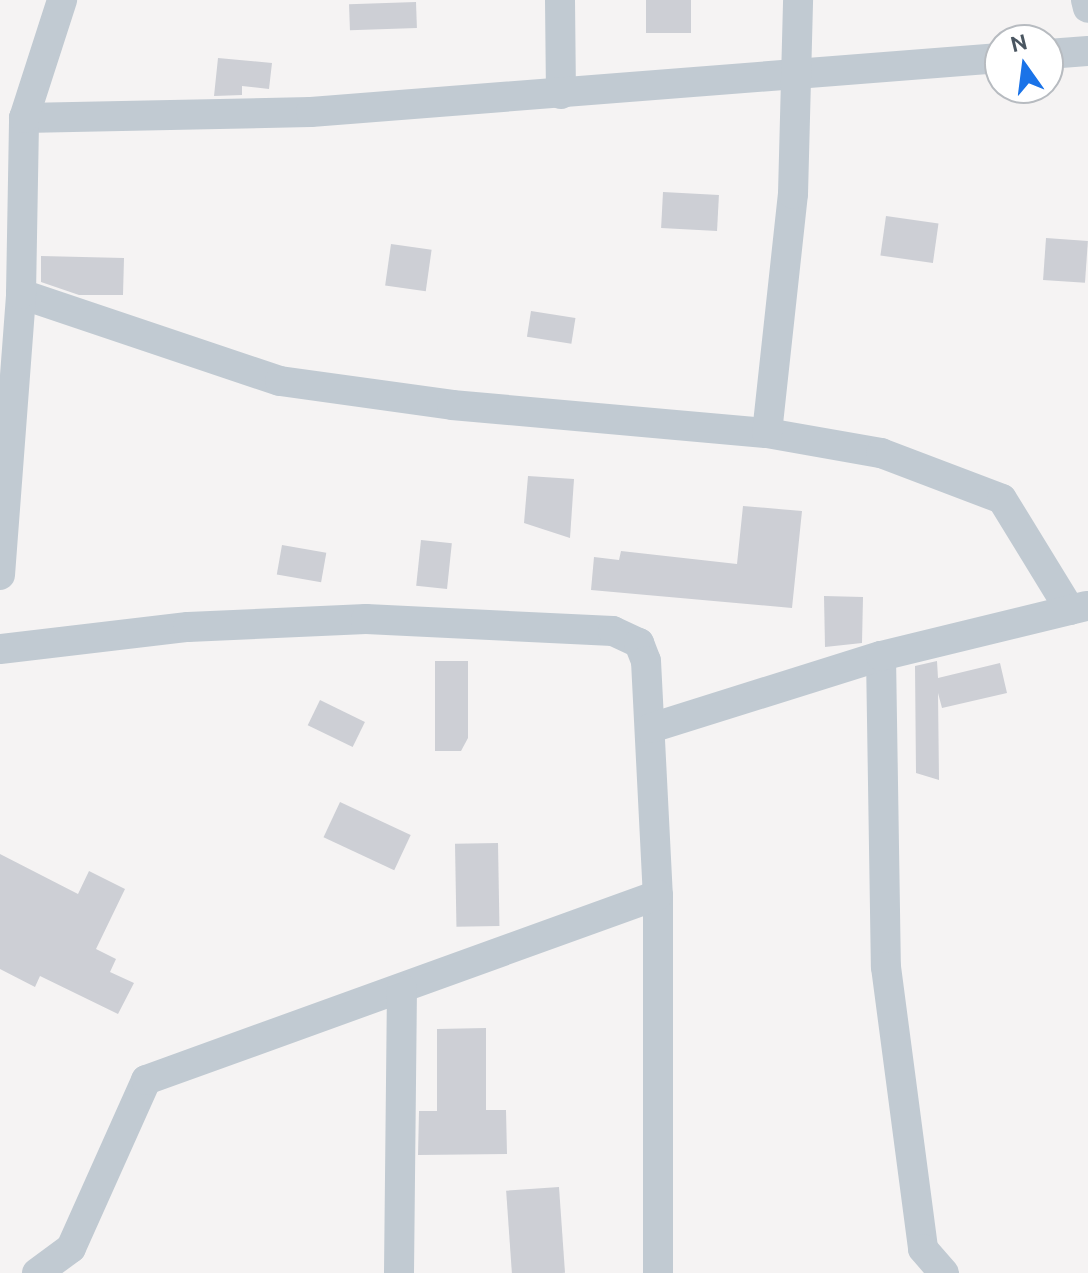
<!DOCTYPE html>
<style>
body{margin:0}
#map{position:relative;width:1088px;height:1273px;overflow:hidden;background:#f5f3f3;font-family:Ubuntu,sans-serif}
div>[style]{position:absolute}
.building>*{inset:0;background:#cdcfd5;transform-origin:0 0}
.street>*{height:30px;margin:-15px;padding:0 15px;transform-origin:15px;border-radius:15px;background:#c1cad2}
span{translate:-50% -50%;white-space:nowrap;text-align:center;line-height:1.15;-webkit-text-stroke:7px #fff;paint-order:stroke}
.north{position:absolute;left:984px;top:24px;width:80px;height:80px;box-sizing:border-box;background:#fff;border:2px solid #b7bbc0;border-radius:50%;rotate:346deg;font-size:22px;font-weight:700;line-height:32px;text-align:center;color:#4a5661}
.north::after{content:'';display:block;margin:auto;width:28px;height:36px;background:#1a73e8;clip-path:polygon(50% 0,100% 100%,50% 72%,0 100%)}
</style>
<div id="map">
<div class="building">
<i style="left:646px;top:0;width:45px;height:33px"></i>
<i style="left:416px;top:2px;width:26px;height:67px;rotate:88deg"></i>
<i style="clip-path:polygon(218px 58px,272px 63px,269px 89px,242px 86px,242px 95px,214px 96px)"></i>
<i style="left:663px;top:192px;width:56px;height:36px;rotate:3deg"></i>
<i style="left:886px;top:216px;width:53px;height:40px;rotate:8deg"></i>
<i style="left:1046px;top:238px;width:42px;height:42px;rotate:4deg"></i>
<i style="left:391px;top:244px;width:41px;height:42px;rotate:8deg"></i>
<i style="clip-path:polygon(41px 256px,124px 258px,123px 295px,79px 295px,41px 282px)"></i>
<i style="left:531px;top:311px;width:45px;height:26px;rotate:9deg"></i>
<i style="clip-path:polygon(528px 476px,574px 479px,570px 538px,524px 523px)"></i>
<i style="clip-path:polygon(743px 506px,802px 511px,792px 608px,591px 590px,594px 557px,619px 560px,621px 551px,737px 564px)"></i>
<i style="left:421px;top:540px;width:31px;height:46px;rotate:6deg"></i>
<i style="left:282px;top:545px;width:45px;height:30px;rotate:10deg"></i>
<i style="clip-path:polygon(824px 596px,863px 597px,862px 643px,825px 647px)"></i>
<i style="clip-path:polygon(435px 661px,468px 661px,468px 738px,461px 751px,435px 751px)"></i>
<i style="clip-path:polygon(937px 661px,938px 678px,1000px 663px,1007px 693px,942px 708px,938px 693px,939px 780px,916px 773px,915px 666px)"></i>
<i style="left:320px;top:700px;width:50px;height:28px;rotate:26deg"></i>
<i style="left:340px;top:802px;width:78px;height:39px;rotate:25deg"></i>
<i style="left:498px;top:843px;width:83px;height:43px;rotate:89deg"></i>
<i style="clip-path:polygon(0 854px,78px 894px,89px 871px,125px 889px,96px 949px,116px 959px,110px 972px,134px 983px,118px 1014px,40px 976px,35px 987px,0 969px)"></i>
<i style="clip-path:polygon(486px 1028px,486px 1110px,506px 1110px,507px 1154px,418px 1155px,419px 1111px,437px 1111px,437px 1029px)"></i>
<i style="left:559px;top:1187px;width:86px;height:53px;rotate:86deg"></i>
</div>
<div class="street">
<i style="left:560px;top:0;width:94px;rotate:89.4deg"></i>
<i style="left:1086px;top:0;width:8px;rotate:76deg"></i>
<i style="left:1048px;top:54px;width:40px;rotate:-4.3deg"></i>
<i style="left:24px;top:118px;width:287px;rotate:-1.2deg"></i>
<i style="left:311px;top:112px;width:691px;rotate:-4.48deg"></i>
<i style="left:21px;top:294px;width:273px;rotate:18.6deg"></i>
<i style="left:280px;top:381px;width:174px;rotate:7.9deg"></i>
<i style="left:452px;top:405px;width:316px;rotate:5.1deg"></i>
<i style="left:767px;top:433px;width:116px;rotate:10deg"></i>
<i style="left:881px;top:453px;width:129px;rotate:20.8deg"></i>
<i style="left:1002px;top:499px;width:130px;rotate:58.5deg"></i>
<i style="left:767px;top:433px;width:240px;rotate:-83.8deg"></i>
<i style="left:793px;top:194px;width:194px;rotate:-88.5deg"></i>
<i style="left:0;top:575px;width:282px;rotate:-85.7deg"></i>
<i style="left:21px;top:294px;width:176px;rotate:-89deg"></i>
<i style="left:24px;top:118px;width:124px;rotate:-72.1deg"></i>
<i style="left:0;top:649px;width:189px;rotate:-6.7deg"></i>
<i style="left:188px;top:627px;width:178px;rotate:-2.6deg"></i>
<i style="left:366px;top:619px;width:247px;rotate:2.8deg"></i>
<i style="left:613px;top:631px;width:29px;rotate:25deg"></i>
<i style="left:639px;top:643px;width:19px;rotate:69deg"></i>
<i style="left:646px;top:661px;width:234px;rotate:87.1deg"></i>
<i style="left:658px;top:895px;width:378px;rotate:90deg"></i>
<i style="left:881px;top:656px;width:311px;rotate:89.1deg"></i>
<i style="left:886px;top:967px;width:284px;rotate:82.5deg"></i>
<i style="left:923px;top:1249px;width:32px;rotate:49deg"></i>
<i style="left:651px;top:728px;width:241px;rotate:-17.4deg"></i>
<i style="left:881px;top:656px;width:211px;rotate:-13.7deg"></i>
<i style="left:37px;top:1273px;width:42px;rotate:-36.3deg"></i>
<i style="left:71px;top:1248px;width:184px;rotate:-65.9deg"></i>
<i style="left:146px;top:1080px;width:544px;rotate:-19.87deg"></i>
<i style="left:399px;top:1273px;width:284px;rotate:-89.4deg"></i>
</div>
<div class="north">N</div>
</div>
